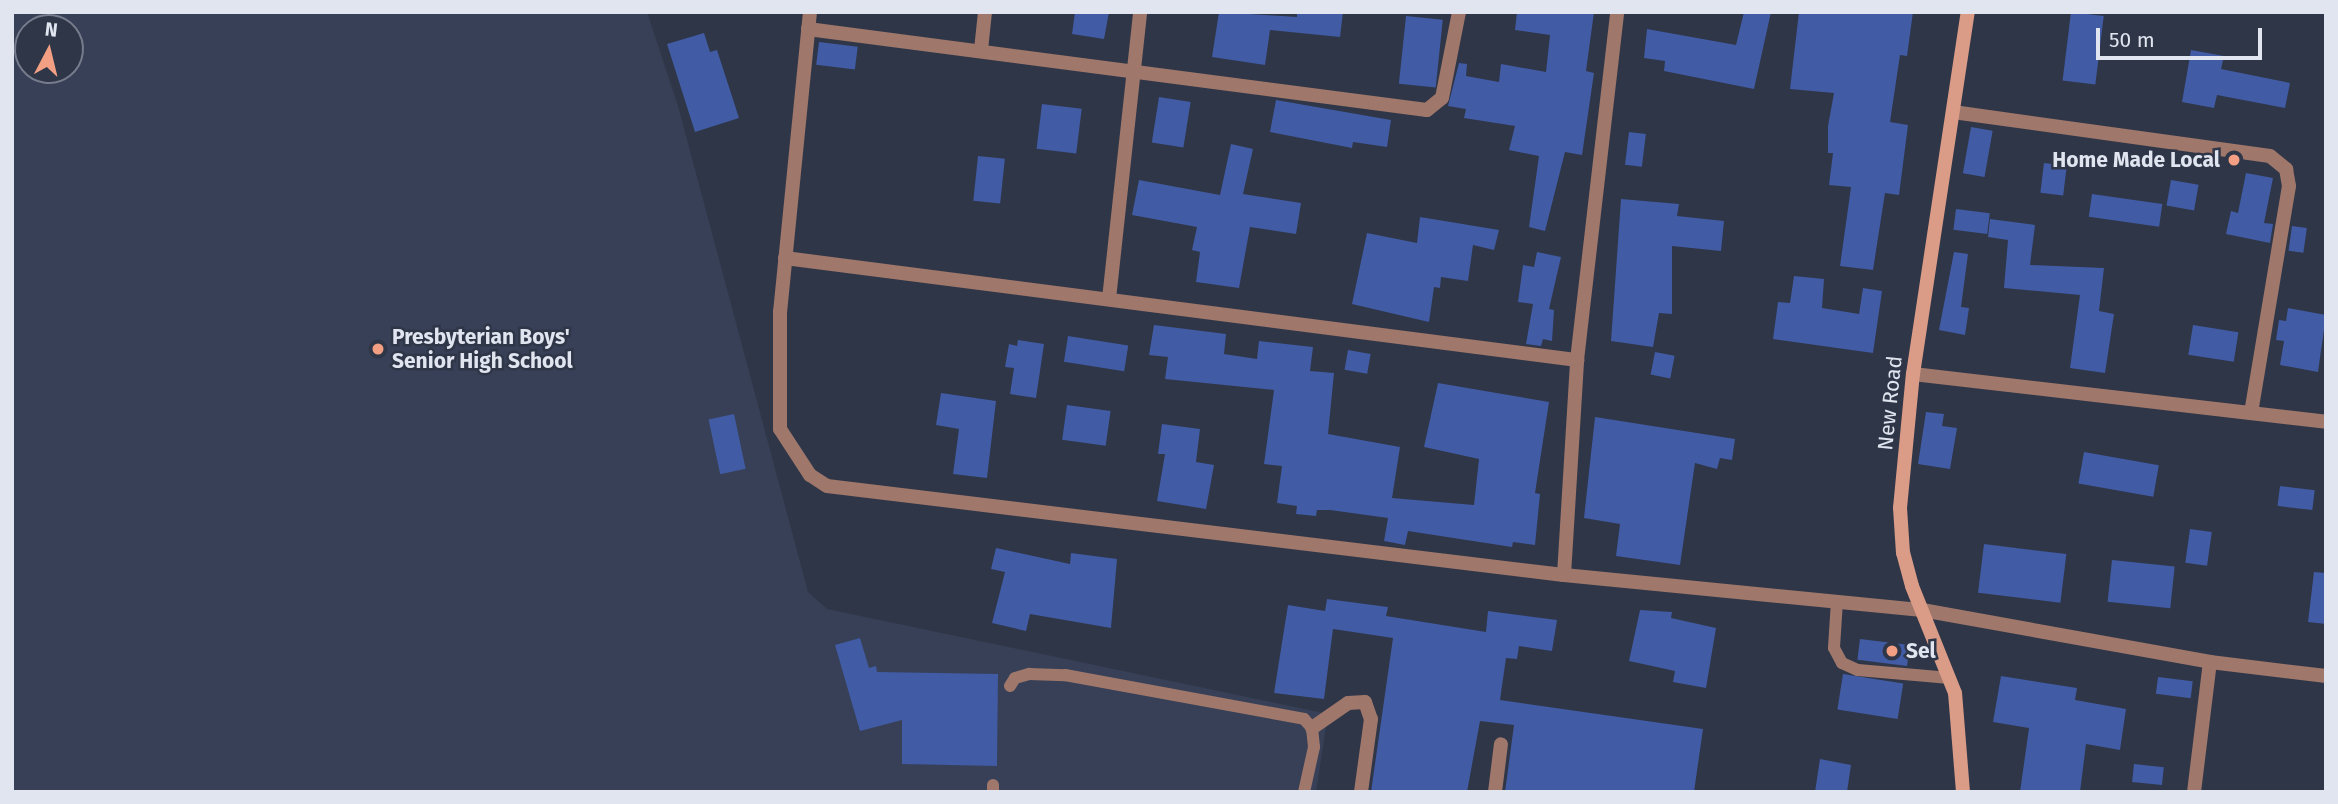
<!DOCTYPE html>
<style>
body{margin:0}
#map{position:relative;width:2338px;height:804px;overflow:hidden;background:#2f3647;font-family:"Fira Sans",sans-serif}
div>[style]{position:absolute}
.built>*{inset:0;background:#374057}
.building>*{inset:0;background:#415ba4;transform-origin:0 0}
.lane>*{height:12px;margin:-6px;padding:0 6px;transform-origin:6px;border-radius:6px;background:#9f776b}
.street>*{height:14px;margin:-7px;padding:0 7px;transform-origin:7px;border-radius:7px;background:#9f776b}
.secondary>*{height:14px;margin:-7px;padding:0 7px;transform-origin:7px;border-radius:7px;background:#da9b87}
.dots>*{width:19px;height:19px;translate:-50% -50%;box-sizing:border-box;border:4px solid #2f3647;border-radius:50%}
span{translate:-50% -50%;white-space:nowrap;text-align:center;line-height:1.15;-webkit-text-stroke:5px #2f3647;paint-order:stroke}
.poi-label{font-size:21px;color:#e0e5f0;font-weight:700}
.right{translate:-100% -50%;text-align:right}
.left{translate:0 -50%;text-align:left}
.street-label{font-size:21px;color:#e0e5f0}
.frame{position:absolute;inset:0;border:14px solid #e0e5f0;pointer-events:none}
.north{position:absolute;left:14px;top:14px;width:70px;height:70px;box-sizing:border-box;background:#2f3647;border:2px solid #767c8b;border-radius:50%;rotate:7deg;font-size:19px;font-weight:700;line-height:28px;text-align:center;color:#e0e5f0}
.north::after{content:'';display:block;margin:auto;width:24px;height:32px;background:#f39f84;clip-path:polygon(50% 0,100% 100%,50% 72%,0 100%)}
.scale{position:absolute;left:2096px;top:28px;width:166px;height:32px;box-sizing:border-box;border:4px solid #e0e5f0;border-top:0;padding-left:9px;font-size:21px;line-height:24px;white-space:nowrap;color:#e0e5f0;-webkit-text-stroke:5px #2f3647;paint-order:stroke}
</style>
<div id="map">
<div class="built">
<i style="clip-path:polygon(evenodd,12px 12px,647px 12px,678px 106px,808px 592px,827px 609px,1328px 714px,1316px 792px,12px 792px,12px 12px,28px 28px,70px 28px,70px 70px,28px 70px,28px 28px)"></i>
</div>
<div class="building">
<i style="clip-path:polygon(1075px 12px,1109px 12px,1104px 39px,1072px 34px)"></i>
<i style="clip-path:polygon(1219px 12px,1297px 17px,1297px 12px,1343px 12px,1340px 37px,1270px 30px,1265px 65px,1212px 57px)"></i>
<i style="clip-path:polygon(1517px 12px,1594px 12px,1586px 71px,1594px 73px,1582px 155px,1565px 152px,1545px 231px,1529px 227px,1539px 156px,1509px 150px,1515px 126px,1464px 118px,1466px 109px,1448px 106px,1459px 63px,1467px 64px,1466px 76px,1499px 82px,1501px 64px,1546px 72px,1550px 35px,1515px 30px)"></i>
<i style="clip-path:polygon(1744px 12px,1771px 12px,1754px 89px,1664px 71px,1665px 61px,1644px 58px,1647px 29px,1736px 45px)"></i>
<i style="clip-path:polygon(1799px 12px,1913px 12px,1907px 56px,1900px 55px,1890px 122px,1908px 125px,1899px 195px,1885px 193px,1873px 270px,1840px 266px,1851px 187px,1829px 185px,1833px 153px,1828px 153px,1828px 126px,1834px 93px,1790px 89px)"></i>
<i style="left:2071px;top:12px;width:33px;height:69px;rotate:7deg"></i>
<i style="left:1406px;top:16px;width:37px;height:68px;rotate:6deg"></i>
<i style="clip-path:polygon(704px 33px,710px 52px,717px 50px,739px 118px,695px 132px,667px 44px)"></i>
<i style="left:819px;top:42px;width:39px;height:23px;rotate:7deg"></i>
<i style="clip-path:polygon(2191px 50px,2224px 56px,2221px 69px,2290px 83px,2285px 108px,2217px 95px,2214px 108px,2182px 102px)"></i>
<i style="left:1159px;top:97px;width:32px;height:46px;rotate:9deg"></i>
<i style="clip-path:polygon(1276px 100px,1391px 120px,1387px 147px,1353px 142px,1352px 148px,1270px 132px)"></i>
<i style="left:1042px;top:104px;width:40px;height:45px;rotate:7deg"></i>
<i style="left:1971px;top:127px;width:22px;height:47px;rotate:10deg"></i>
<i style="left:1629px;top:132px;width:17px;height:33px;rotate:7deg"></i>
<i style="clip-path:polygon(1231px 144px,1253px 149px,1243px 194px,1301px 203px,1296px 234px,1250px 227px,1239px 288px,1196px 282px,1200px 252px,1192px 250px,1197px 227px,1132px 215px,1139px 180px,1220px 195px)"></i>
<i style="left:978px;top:156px;width:27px;height:45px;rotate:6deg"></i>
<i style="left:2044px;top:163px;width:23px;height:30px;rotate:7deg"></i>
<i style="clip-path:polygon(2246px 173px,2273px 178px,2264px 223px,2273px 224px,2270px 243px,2226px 234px,2231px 211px,2238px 213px)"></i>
<i style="left:2171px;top:180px;width:28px;height:26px;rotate:10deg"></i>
<i style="left:2092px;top:194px;width:71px;height:23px;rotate:8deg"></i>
<i style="clip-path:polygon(1621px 199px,1679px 204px,1677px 216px,1724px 221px,1721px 251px,1672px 246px,1672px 314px,1659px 313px,1653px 347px,1611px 341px)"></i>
<i style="left:1956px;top:209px;width:34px;height:21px;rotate:7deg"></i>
<i style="clip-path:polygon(1420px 217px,1499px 230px,1494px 250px,1473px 245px,1468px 281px,1441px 277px,1440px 288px,1434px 287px,1429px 322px,1352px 304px,1367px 233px,1417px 243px)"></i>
<i style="clip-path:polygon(1990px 219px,2035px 225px,2030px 265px,2104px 268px,2099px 311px,2114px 314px,2105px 373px,2070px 368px,2080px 295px,2004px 288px,2008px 240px,1988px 237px)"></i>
<i style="left:2292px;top:226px;width:15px;height:25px;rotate:8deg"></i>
<i style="clip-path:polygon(1537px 252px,1561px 257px,1549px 309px,1554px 310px,1552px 341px,1543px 339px,1541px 346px,1526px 344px,1533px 304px,1518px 302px,1523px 265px,1534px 267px)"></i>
<i style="clip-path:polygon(1954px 252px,1968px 254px,1961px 307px,1969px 308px,1965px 335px,1939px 330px)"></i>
<i style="clip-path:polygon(1794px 276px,1824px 279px,1822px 308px,1859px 314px,1863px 288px,1882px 291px,1873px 353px,1773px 339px,1778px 302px,1790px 303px)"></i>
<i style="clip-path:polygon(2288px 308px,2326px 315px,2318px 372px,2280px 365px,2284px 341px,2276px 340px,2279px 320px,2286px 321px)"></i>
<i style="clip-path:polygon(1154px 325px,1226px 334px,1224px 354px,1257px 359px,1259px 341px,1313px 347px,1310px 371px,1334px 373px,1328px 434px,1400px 447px,1392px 498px,1474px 505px,1479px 459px,1424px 447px,1438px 383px,1549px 402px,1535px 493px,1540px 494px,1535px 545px,1513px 542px,1512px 547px,1408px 531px,1405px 545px,1384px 541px,1388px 518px,1330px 510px,1317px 510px,1316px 516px,1296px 514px,1297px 506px,1277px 503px,1282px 466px,1264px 464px,1274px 390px,1165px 379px,1168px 357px,1149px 355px)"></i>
<i style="left:2193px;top:325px;width:46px;height:30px;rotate:9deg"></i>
<i style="left:1068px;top:336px;width:61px;height:26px;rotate:9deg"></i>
<i style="clip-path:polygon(1018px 340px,1044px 344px,1036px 398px,1010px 394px,1014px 368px,1005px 367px,1009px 344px,1017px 346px)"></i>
<i style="left:1348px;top:350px;width:23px;height:20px;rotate:10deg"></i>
<i style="left:1655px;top:352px;width:20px;height:23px;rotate:11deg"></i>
<i style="clip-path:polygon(941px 393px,996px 401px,987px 478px,953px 474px,959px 429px,936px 425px)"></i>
<i style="left:1067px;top:405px;width:44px;height:35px;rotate:8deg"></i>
<i style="clip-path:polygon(1926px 412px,1944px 414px,1942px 426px,1957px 428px,1950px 469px,1918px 464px)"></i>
<i style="left:734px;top:414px;width:56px;height:26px;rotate:78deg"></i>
<i style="clip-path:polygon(1595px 417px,1735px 439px,1732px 460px,1720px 458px,1717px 469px,1695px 463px,1680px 565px,1616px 556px,1620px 524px,1584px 518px)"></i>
<i style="clip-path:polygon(1162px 424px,1200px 429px,1196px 462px,1214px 465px,1206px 509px,1157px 501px,1165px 454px,1158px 454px)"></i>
<i style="left:2084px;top:452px;width:76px;height:32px;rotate:10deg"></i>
<i style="left:2280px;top:486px;width:35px;height:20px;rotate:7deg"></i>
<i style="left:2190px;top:529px;width:22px;height:34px;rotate:8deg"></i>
<i style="left:1984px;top:544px;width:83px;height:49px;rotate:7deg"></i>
<i style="clip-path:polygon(996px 548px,1070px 564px,1071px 553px,1117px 559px,1111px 628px,1030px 614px,1026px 631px,992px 623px,1005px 572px,991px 569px)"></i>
<i style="left:2112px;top:560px;width:63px;height:42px;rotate:6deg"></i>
<i style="clip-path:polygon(2314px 572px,2326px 573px,2326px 624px,2308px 622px)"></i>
<i style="clip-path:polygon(1327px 599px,1388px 607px,1386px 616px,1486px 632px,1488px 611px,1557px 620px,1552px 651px,1519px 646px,1517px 659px,1506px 658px,1500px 700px,1703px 729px,1694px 792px,1505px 792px,1514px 725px,1480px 721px,1467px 792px,1371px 792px,1393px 638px,1333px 629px,1324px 699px,1274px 693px,1288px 605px,1325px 611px)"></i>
<i style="clip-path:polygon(1640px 610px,1672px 612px,1671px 618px,1716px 628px,1706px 688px,1673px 682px,1675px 671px,1629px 661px)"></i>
<i style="clip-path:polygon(860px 638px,869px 668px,876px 666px,877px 672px,998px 674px,997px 766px,902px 764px,902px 720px,860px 731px,835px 645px)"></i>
<i style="left:1860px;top:639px;width:50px;height:21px;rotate:7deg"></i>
<i style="left:1843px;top:674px;width:61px;height:36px;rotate:9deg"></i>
<i style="clip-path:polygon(2001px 676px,2077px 688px,2075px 700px,2126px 709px,2120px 750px,2086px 744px,2080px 792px,2020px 792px,2029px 728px,1993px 722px)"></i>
<i style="left:2158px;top:677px;width:35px;height:17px;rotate:7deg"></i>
<i style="clip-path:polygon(1820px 759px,1851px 765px,1847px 792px,1815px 792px)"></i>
<i style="left:2134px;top:764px;width:30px;height:18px;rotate:6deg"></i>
</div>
<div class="lane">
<i style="left:1837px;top:601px;width:47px;rotate:93.7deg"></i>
<i style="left:1834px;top:648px;width:17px;rotate:62deg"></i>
<i style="left:1842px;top:663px;width:17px;rotate:24deg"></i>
<i style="left:1858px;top:670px;width:92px;rotate:5deg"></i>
<i style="left:1010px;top:686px;width:9px;rotate:-58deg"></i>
<i style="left:1015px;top:678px;width:15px;rotate:-16deg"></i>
<i style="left:1029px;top:674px;width:36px;rotate:2deg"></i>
<i style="left:1065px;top:675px;width:243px;rotate:10.4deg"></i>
<i style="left:1304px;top:719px;width:12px;rotate:48deg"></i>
<i style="left:1312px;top:728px;width:19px;rotate:84deg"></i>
<i style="left:1314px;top:747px;width:46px;rotate:102.5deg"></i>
<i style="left:993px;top:792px;width:7px;rotate:-90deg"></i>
</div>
<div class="street">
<i style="left:810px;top:12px;width:301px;rotate:95.7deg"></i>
<i style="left:780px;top:311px;width:118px;rotate:90deg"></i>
<i style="left:780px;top:429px;width:55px;rotate:56.9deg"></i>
<i style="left:810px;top:475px;width:20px;rotate:33deg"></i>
<i style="left:827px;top:486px;width:742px;rotate:6.89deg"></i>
<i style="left:1564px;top:575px;width:360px;rotate:5.6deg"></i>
<i style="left:1922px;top:610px;width:293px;rotate:10.2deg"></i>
<i style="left:2210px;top:662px;width:117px;rotate:6.9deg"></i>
<i style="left:808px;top:29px;width:624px;rotate:7.46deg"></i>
<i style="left:1427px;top:110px;width:19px;rotate:-39deg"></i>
<i style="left:1442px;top:98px;width:88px;rotate:-78.8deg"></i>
<i style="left:981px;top:50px;width:38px;rotate:-84deg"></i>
<i style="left:1953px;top:112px;width:320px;rotate:7.9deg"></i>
<i style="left:2270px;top:156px;width:21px;rotate:39deg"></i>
<i style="left:2286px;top:169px;width:17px;rotate:80deg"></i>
<i style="left:2289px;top:186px;width:230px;rotate:99.5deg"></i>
<i style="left:785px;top:258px;width:799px;rotate:7.34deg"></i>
<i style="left:1109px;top:299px;width:289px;rotate:-83.8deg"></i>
<i style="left:1913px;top:374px;width:416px;rotate:6.6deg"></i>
<i style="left:1564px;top:575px;width:215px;rotate:-86.5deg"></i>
<i style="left:1577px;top:360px;width:350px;rotate:-83.4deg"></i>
<i style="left:1312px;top:728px;width:44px;rotate:-34.8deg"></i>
<i style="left:1348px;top:703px;width:17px;rotate:-3deg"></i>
<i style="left:1365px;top:702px;width:18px;rotate:71deg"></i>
<i style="left:1371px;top:719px;width:74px;rotate:97.8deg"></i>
<i style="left:1495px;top:792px;width:48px;rotate:-82.9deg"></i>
<i style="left:2194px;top:792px;width:131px;rotate:-83deg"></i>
</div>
<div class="secondary">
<i style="left:1963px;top:792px;width:99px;rotate:-94.6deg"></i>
<i style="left:1955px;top:693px;width:115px;rotate:-111.9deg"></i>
<i style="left:1912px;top:586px;width:34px;rotate:-105deg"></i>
<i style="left:1903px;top:553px;width:45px;rotate:-93.8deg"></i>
<i style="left:1900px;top:508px;width:135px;rotate:-84.5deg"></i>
<i style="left:1913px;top:374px;width:366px;rotate:-81.4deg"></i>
</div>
<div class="dots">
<i style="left:2234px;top:160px;background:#f39f84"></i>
<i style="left:378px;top:349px;background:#f39f84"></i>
<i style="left:1892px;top:651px;background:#f39f84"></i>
</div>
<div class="poi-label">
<span class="right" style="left:2220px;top:160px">Home Made Local</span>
<span class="left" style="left:392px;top:349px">Presbyterian Boys'<br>Senior High School</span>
<span class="left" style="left:1906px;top:651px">Sel</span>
</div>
<div class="street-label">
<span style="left:1890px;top:403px;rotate:-84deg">New Road</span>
</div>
<div class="frame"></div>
<div class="north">N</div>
<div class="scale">50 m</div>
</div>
